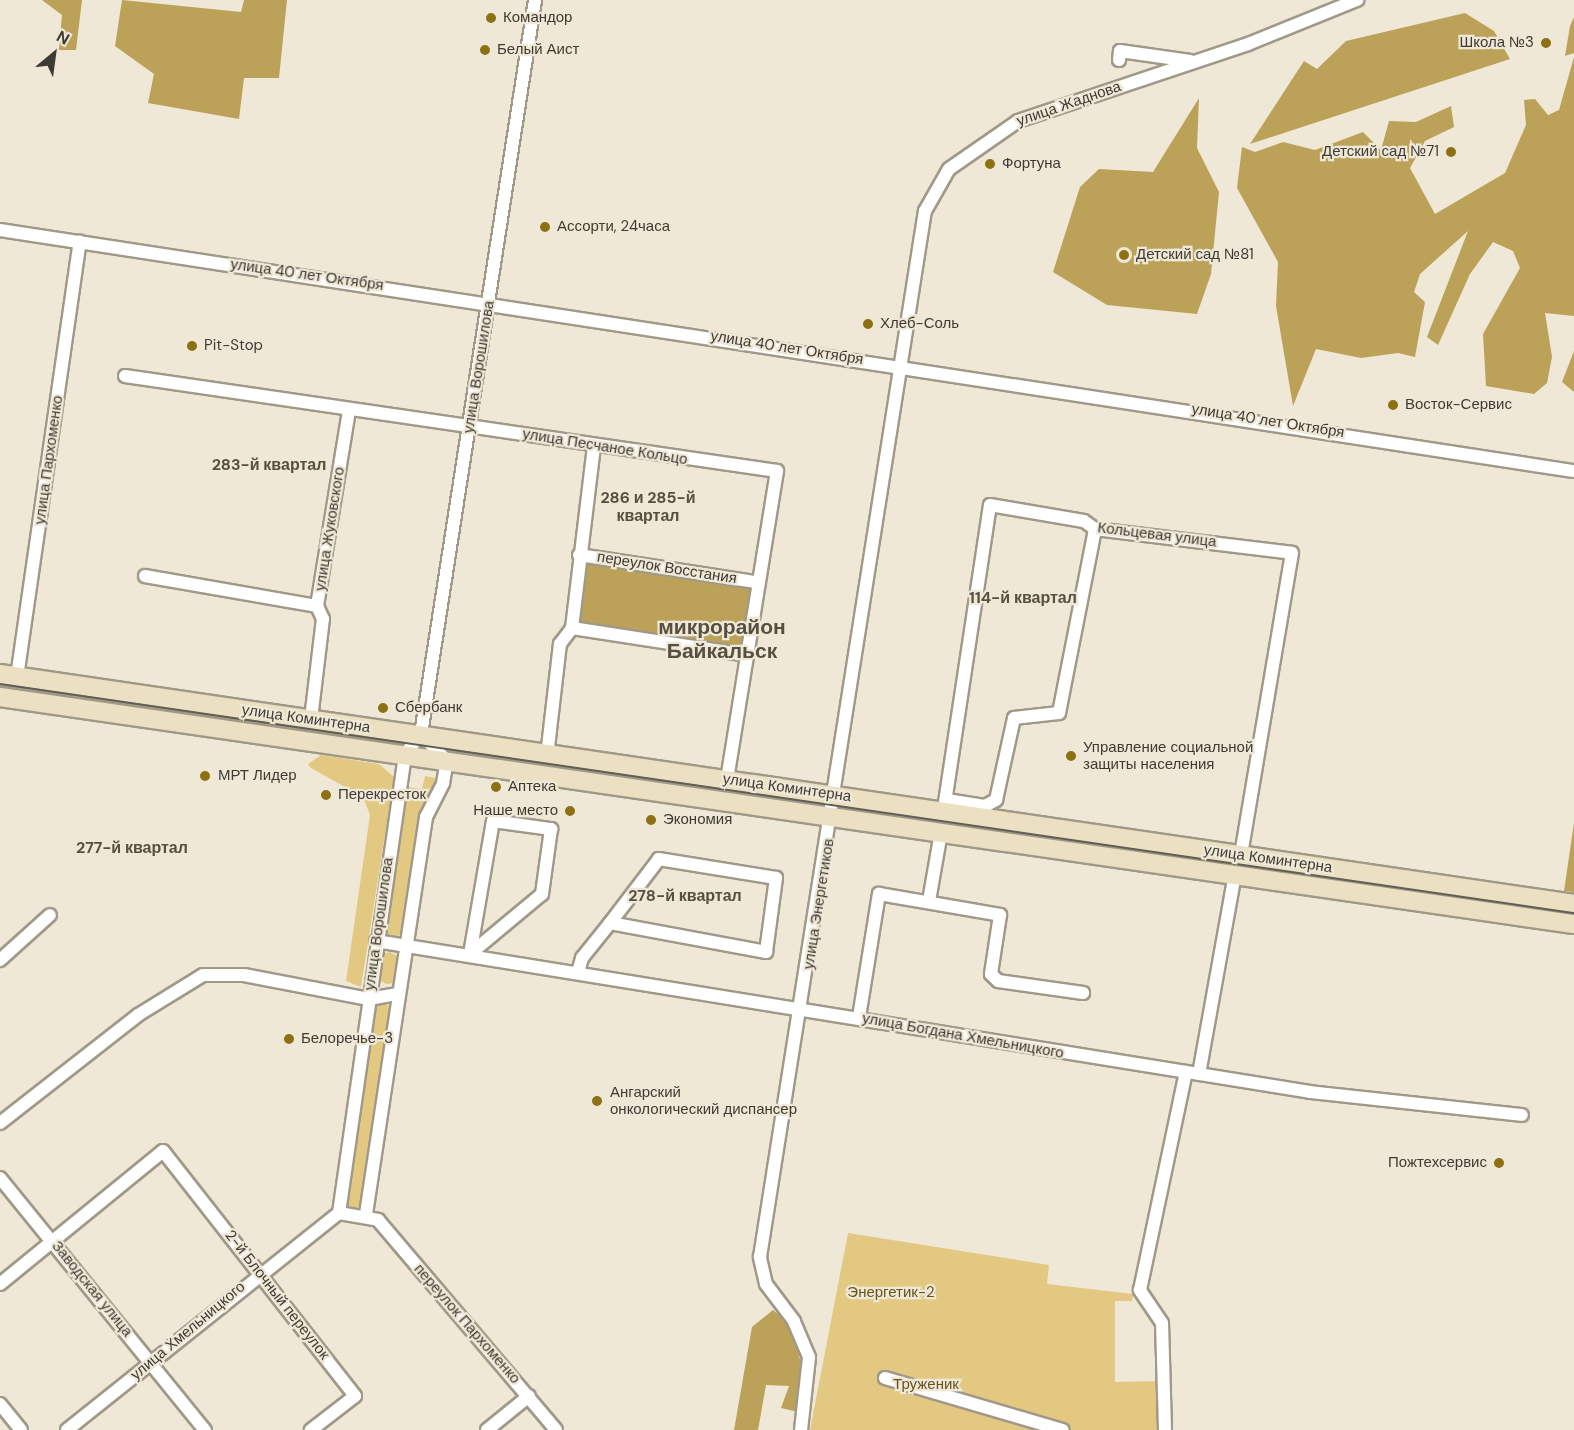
<!DOCTYPE html>
<meta charset="utf-8">
<style>
body{margin:0}
#map{position:relative;width:1574px;height:1430px;overflow:hidden;background:#efe8d6;font-family:"DM Sans",sans-serif}
div>[style]{position:absolute}
.green>*{inset:0;background:#e3c881;transform-origin:0 0}
.forest>*{inset:0;background:#bca158;transform-origin:0 0}
.roads{filter:drop-shadow(2px 0 #a09988) drop-shadow(-2px 0 #a09988) drop-shadow(0 2px #a09988) drop-shadow(0 -2px #a09988)}
.street>*{height:12px;margin:-6px;padding:0 6px;transform-origin:6px;border-radius:6px;background:#fff}
.secondary>*{height:18px;margin:-9px;padding:0 9px;transform-origin:9px;border-radius:9px;background:#ebe0c1}
.tram>*{height:1.5px;margin:-0.75px;padding:0 0.75px;transform-origin:0.75px;border-radius:0.75px;background:#625e55}
.dots>*{width:16px;height:16px;translate:-50% -50%;box-sizing:border-box;border:3px solid #efe8d6;border-radius:50%}
span{translate:-50% -50%;white-space:nowrap;text-align:center;line-height:1.15;-webkit-text-stroke:4.5px #efe8d6;paint-order:stroke}
.poi-label{font-size:15px;color:#3e3b34}
.left{translate:0 -50%;text-align:left}
.right{translate:-100% -50%;text-align:right}
.street-label{font-size:15px;color:#3e3b34}
.park-label{font-size:15px;color:#67541d}
.neighbourhood-label{font-size:16px;color:#565041;font-weight:700}
.district-label{font-size:21px;color:#565041;font-weight:700}
.north{position:absolute;left:24px;top:24px;width:60px;height:60px;-webkit-text-stroke:4px #efe8d6;paint-order:stroke;rotate:29deg;font-size:16px;font-weight:700;line-height:24px;text-align:center;color:#3e3b34}
.north::after{content:'';display:block;margin:auto;width:21px;height:27px;background:#3e3b34;clip-path:polygon(50% 0,100% 100%,50% 72%,0 100%)}
</style>
<div id="map">
<div class="green">
<i style="left:0;top:680px;width:140px;height:13px;rotate:8deg"></i>
<i style="left:160px;top:704px;width:227px;height:12px;rotate:8deg"></i>
<i style="left:455px;top:745px;width:375px;height:12px;rotate:8deg"></i>
<i style="clip-path:polygon(321px 755px,379px 764px,394px 777px,361px 987px,346px 981px,370px 815px,363px 797px,311px 768px,308px 764px)"></i>
<i style="clip-path:polygon(425px 776px,435px 778px,432px 794px,420px 814px,401px 934px,391px 941px,382px 930px,406px 787px,422px 789px)"></i>
<i style="left:842px;top:801px;width:260px;height:12px;rotate:8deg"></i>
<i style="left:1125px;top:843px;width:428px;height:11px;rotate:8deg"></i>
<i style="clip-path:polygon(390px 952px,397px 956px,393px 983px,387px 984px,378px 980px,382px 954px)"></i>
<i style="clip-path:polygon(382px 1002px,391px 1007px,364px 1200px,354px 1212px,345px 1206px,373px 1006px)"></i>
<i style="clip-path:polygon(848px 1233px,1049px 1265px,1047px 1284px,1133px 1294px,1132px 1301px,1115px 1301px,1115px 1382px,1161px 1381px,1165px 1430px,810px 1430px)"></i>
</div>
<div class="forest">
<i style="clip-path:polygon(42px 0,82px 0,76px 50px,59px 50px,62px 15px)"></i>
<i style="clip-path:polygon(122px 0,241px 12px,244px 0,287px 0,279px 78px,244px 78px,239px 119px,148px 103px,154px 74px,115px 46px)"></i>
<i style="clip-path:polygon(1465px 13px,1494px 31px,1510px 59px,1250px 144px,1304px 61px,1317px 69px,1346px 41px)"></i>
<i style="clip-path:polygon(1574px 17px,1574px 53px,1565px 56px,1570px 26px)"></i>
<i style="clip-path:polygon(1574px 57px,1574px 316px,1545px 313px,1552px 357px,1547px 383px,1534px 394px,1486px 386px,1483px 334px,1520px 268px,1513px 251px,1493px 242px,1470px 274px,1438px 345px,1427px 337px,1468px 231px,1420px 274px,1414px 292px,1425px 302px,1415px 357px,1398px 353px,1361px 358px,1316px 349px,1293px 406px,1276px 306px,1278px 262px,1237px 188px,1242px 147px,1255px 152px,1283px 142px,1315px 150px,1363px 132px,1381px 150px,1389px 121px,1416px 122px,1451px 106px,1454px 127px,1425px 141px,1410px 168px,1435px 214px,1505px 173px,1526px 125px,1524px 100px,1535px 99px,1548px 115px,1559px 110px)"></i>
<i style="clip-path:polygon(1199px 98px,1197px 148px,1219px 192px,1211px 274px,1197px 314px,1107px 305px,1053px 272px,1080px 187px,1099px 169px,1153px 172px)"></i>
<i style="clip-path:polygon(1574px 351px,1574px 392px,1562px 382px)"></i>
<i style="left:580px;top:555px;width:178px;height:73px;rotate:9deg"></i>
<i style="clip-path:polygon(1574px 823px,1574px 892px,1564px 891px)"></i>
<i style="clip-path:polygon(773px 1310px,791px 1325px,802px 1367px,798px 1412px,781px 1408px,789px 1386px,766px 1385px,758px 1430px,734px 1430px,752px 1327px)"></i>
</div>
<div class="roads">
<div class="street">
<i style="left:1119px;top:60px;width:9px;rotate:-84deg"></i>
<i style="left:1120px;top:51px;width:71px;rotate:8.1deg"></i>
<i style="left:0;top:230px;width:1592px;rotate:8.71deg"></i>
<i style="left:125px;top:376px;width:659px;rotate:8.29deg"></i>
<i style="left:777px;top:471px;width:313px;rotate:99.2deg"></i>
<i style="left:579px;top:555px;width:179px;rotate:8.7deg"></i>
<i style="left:145px;top:576px;width:175px;rotate:9.9deg"></i>
<i style="left:572px;top:628px;width:176px;rotate:8.8deg"></i>
<i style="left:17px;top:677px;width:440px;rotate:-81.8deg"></i>
<i style="left:311px;top:719px;width:101px;rotate:-83.2deg"></i>
<i style="left:323px;top:619px;width:14px;rotate:-115deg"></i>
<i style="left:317px;top:606px;width:199px;rotate:-80.7deg"></i>
<i style="left:421px;top:734px;width:743px;rotate:-81.17deg"></i>
<i style="left:547px;top:756px;width:113px;rotate:-83.4deg"></i>
<i style="left:560px;top:644px;width:20px;rotate:-53deg"></i>
<i style="left:572px;top:628px;width:182px;rotate:-83.1deg"></i>
<i style="left:947px;top:800px;width:38px;rotate:9deg"></i>
<i style="left:985px;top:806px;width:13px;rotate:-29deg"></i>
<i style="left:996px;top:800px;width:84px;rotate:-77.6deg"></i>
<i style="left:1014px;top:718px;width:45px;rotate:-6.3deg"></i>
<i style="left:1059px;top:713px;width:187px;rotate:-78.9deg"></i>
<i style="left:944px;top:809px;width:307px;rotate:-81.4deg"></i>
<i style="left:990px;top:505px;width:95px;rotate:9.7deg"></i>
<i style="left:1084px;top:521px;width:14px;rotate:36deg"></i>
<i style="left:1095px;top:529px;width:198px;rotate:6.9deg"></i>
<i style="left:1292px;top:553px;width:306px;rotate:99.6deg"></i>
<i style="left:493px;top:821px;width:59px;rotate:7.9deg"></i>
<i style="left:551px;top:829px;width:66px;rotate:97.9deg"></i>
<i style="left:542px;top:894px;width:94px;rotate:140.2deg"></i>
<i style="left:470px;top:954px;width:135px;rotate:-80.2deg"></i>
<i style="left:929px;top:901px;width:70px;rotate:-80.1deg"></i>
<i style="left:376px;top:941px;width:946px;rotate:9.18deg"></i>
<i style="left:1310px;top:1092px;width:213px;rotate:6.2deg"></i>
<i style="left:0;top:960px;width:67px;rotate:-42deg"></i>
<i style="left:578px;top:972px;width:15px;rotate:-74deg"></i>
<i style="left:582px;top:958px;width:45px;rotate:-51.3deg"></i>
<i style="left:610px;top:923px;width:159px;rotate:10.5deg"></i>
<i style="left:766px;top:952px;width:75px;rotate:-82.3deg"></i>
<i style="left:776px;top:878px;width:119px;rotate:-170.8deg"></i>
<i style="left:659px;top:859px;width:81px;rotate:127.4deg"></i>
<i style="left:859px;top:1017px;width:125px;rotate:-80.8deg"></i>
<i style="left:879px;top:894px;width:123px;rotate:9.8deg"></i>
<i style="left:1000px;top:915px;width:60px;rotate:98.7deg"></i>
<i style="left:991px;top:974px;width:10px;rotate:45deg"></i>
<i style="left:998px;top:981px;width:86px;rotate:8deg"></i>
<i style="left:1199px;top:1074px;width:204px;rotate:-79.8deg"></i>
<i style="left:0;top:1123px;width:175px;rotate:-38deg"></i>
<i style="left:138px;top:1015px;width:76px;rotate:-31.6deg"></i>
<i style="left:203px;top:975px;width:41px"></i>
<i style="left:244px;top:975px;width:127px;rotate:10.9deg"></i>
<i style="left:369px;top:999px;width:29px;rotate:-10deg"></i>
<i style="left:0;top:1178px;width:325px;rotate:50.9deg"></i>
<i style="left:339px;top:1213px;width:464px;rotate:-81.8deg"></i>
<i style="left:405px;top:754px;width:26px;rotate:-51deg"></i>
<i style="left:339px;top:1213px;width:40px;rotate:10deg"></i>
<i style="left:378px;top:1220px;width:275px;rotate:49.7deg"></i>
<i style="left:366px;top:1214px;width:402px;rotate:-81.4deg"></i>
<i style="left:426px;top:817px;width:38px;rotate:-63deg"></i>
<i style="left:443px;top:783px;width:22px;rotate:-80deg"></i>
<i style="left:447px;top:761px;width:35px;rotate:-134deg"></i>
<i style="left:0;top:1284px;width:210px;rotate:-39.2deg"></i>
<i style="left:163px;top:1151px;width:311px;rotate:51.9deg"></i>
<i style="left:355px;top:1396px;width:56px;rotate:142.3deg"></i>
<i style="left:885px;top:1378px;width:185px;rotate:16.3deg"></i>
<i style="left:0;top:1404px;width:33px;rotate:51deg"></i>
<i style="left:67px;top:1430px;width:348px;rotate:-38.6deg"></i>
<i style="left:487px;top:1430px;width:54px;rotate:-39deg"></i>
<i style="left:801px;top:1430px;width:73px;rotate:-83.7deg"></i>
<i style="left:809px;top:1357px;width:39px;rotate:-113deg"></i>
<i style="left:794px;top:1321px;width:46px;rotate:-127.1deg"></i>
<i style="left:766px;top:1284px;width:28px;rotate:-103deg"></i>
<i style="left:760px;top:1257px;width:1059px;rotate:-81.04deg"></i>
<i style="left:925px;top:211px;width:48px;rotate:-60.3deg"></i>
<i style="left:949px;top:169px;width:84px;rotate:-34.8deg"></i>
<i style="left:1018px;top:121px;width:243px;rotate:-18.5deg"></i>
<i style="left:1248px;top:44px;width:118px;rotate:-22deg"></i>
<i style="left:1165px;top:1430px;width:107px;rotate:-91.6deg"></i>
<i style="left:1162px;top:1323px;width:40px;rotate:-124deg"></i>
<i style="left:1140px;top:1290px;width:223px;rotate:-78.1deg"></i>
</div>
<div class="secondary">
<i style="left:0;top:674px;width:1591px;rotate:8.31deg"></i>
<i style="left:0;top:697px;width:1590px;rotate:8.21deg"></i>
</div>
</div>
<div class="tram">
<i style="left:0;top:684px;width:1591px;rotate:8.28deg"></i>
</div>
<div class="dots">
<i style="left:491px;top:18px;background:#8d7013"></i>
<i style="left:1546px;top:43px;background:#8d7013"></i>
<i style="left:485px;top:50px;background:#8d7013"></i>
<i style="left:1451px;top:152px;background:#8d7013"></i>
<i style="left:990px;top:164px;background:#8d7013"></i>
<i style="left:545px;top:227px;background:#8d7013"></i>
<i style="left:1124px;top:255px;background:#8d7013"></i>
<i style="left:868px;top:324px;background:#8d7013"></i>
<i style="left:192px;top:346px;background:#8d7013"></i>
<i style="left:1393px;top:405px;background:#8d7013"></i>
<i style="left:383px;top:708px;background:#8d7013"></i>
<i style="left:1071px;top:756px;background:#8d7013"></i>
<i style="left:205px;top:776px;background:#8d7013"></i>
<i style="left:496px;top:787px;background:#8d7013"></i>
<i style="left:326px;top:795px;background:#8d7013"></i>
<i style="left:570px;top:811px;background:#8d7013"></i>
<i style="left:651px;top:820px;background:#8d7013"></i>
<i style="left:289px;top:1039px;background:#8d7013"></i>
<i style="left:597px;top:1101px;background:#8d7013"></i>
<i style="left:1499px;top:1163px;background:#8d7013"></i>
</div>
<div class="poi-label">
<span class="left" style="left:503px;top:18px">Командор</span>
<span class="right" style="left:1534px;top:43px">Школа №3</span>
<span class="left" style="left:497px;top:50px">Белый Аист</span>
<span class="right" style="left:1439px;top:152px">Детский сад №71</span>
<span class="left" style="left:1002px;top:164px">Фортуна</span>
<span class="left" style="left:557px;top:227px">Ассорти, 24часа</span>
<span class="left" style="left:1136px;top:255px">Детский сад №81</span>
<span class="left" style="left:880px;top:324px">Хлеб-Соль</span>
<span class="left" style="left:204px;top:346px">Pit-Stop</span>
<span class="left" style="left:1405px;top:405px">Восток-Сервис</span>
<span class="left" style="left:395px;top:708px">Сбербанк</span>
<span class="left" style="left:1083px;top:756px">Управление социальной<br>защиты населения</span>
<span class="left" style="left:218px;top:776px">МРТ Лидер</span>
<span class="left" style="left:508px;top:787px">Аптека</span>
<span class="left" style="left:338px;top:795px">Перекресток</span>
<span class="right" style="left:558px;top:811px">Наше место</span>
<span class="left" style="left:663px;top:820px">Экономия</span>
<span class="left" style="left:301px;top:1039px">Белоречье-3</span>
<span class="left" style="left:610px;top:1101px">Ангарский<br>онкологический диспансер</span>
<span class="right" style="left:1487px;top:1163px">Пожтехсервис</span>
</div>
<div class="street-label">
<span style="left:1069px;top:104px;rotate:-19deg">улица Жаднова</span>
<span style="left:307px;top:275px;rotate:8deg">улица 40 лет Октября</span>
<span style="left:787px;top:348px;rotate:9deg">улица 40 лет Октября</span>
<span style="left:479px;top:367px;rotate:-81deg">улица Ворошилова</span>
<span style="left:1268px;top:421px;rotate:9deg">улица 40 лет Октября</span>
<span style="left:605px;top:447px;rotate:9deg">улица Песчаное Кольцо</span>
<span style="left:49px;top:460px;rotate:-82deg">улица Пархоменко</span>
<span style="left:330px;top:529px;rotate:-81deg">улица Жуковского</span>
<span style="left:1157px;top:535px;rotate:7deg">Кольцевая улица</span>
<span style="left:667px;top:568px;rotate:9deg">переулок Восстания</span>
<span style="left:306px;top:719px;rotate:8deg">улица Коминтерна</span>
<span style="left:787px;top:788px;rotate:8deg">улица Коминтерна</span>
<span style="left:1268px;top:859px;rotate:8deg">улица Коминтерна</span>
<span style="left:819px;top:904px;rotate:-81deg">улица Энергетиков</span>
<span style="left:379px;top:924px;rotate:-82deg">улица Ворошилова</span>
<span style="left:963px;top:1036px;rotate:10deg">улица Богдана Хмельницкого</span>
<span style="left:92px;top:1289px;rotate:51deg">Заводская улица</span>
<span style="left:277px;top:1295px;rotate:52deg">2-й Блочный переулок</span>
<span style="left:467px;top:1324px;rotate:49deg">переулок Пархоменко</span>
<span style="left:188px;top:1331px;rotate:-40deg">улица Хмельницкого</span>
</div>
<div class="park-label">
<span style="left:891px;top:1293px">Энергетик-2</span>
<span style="left:926px;top:1385px">Труженик</span>
</div>
<div class="neighbourhood-label">
<span style="left:269px;top:465px">283-й квартал</span>
<span style="left:648px;top:507px">286 и 285-й<br>квартал</span>
<span style="left:1023px;top:598px">114-й квартал</span>
<span style="left:132px;top:848px">277-й квартал</span>
<span style="left:685px;top:896px">278-й квартал</span>
</div>
<div class="district-label">
<span style="left:722px;top:639px">микрорайон<br>Байкальск</span>
</div>
<div class="north">N</div>
</div>
